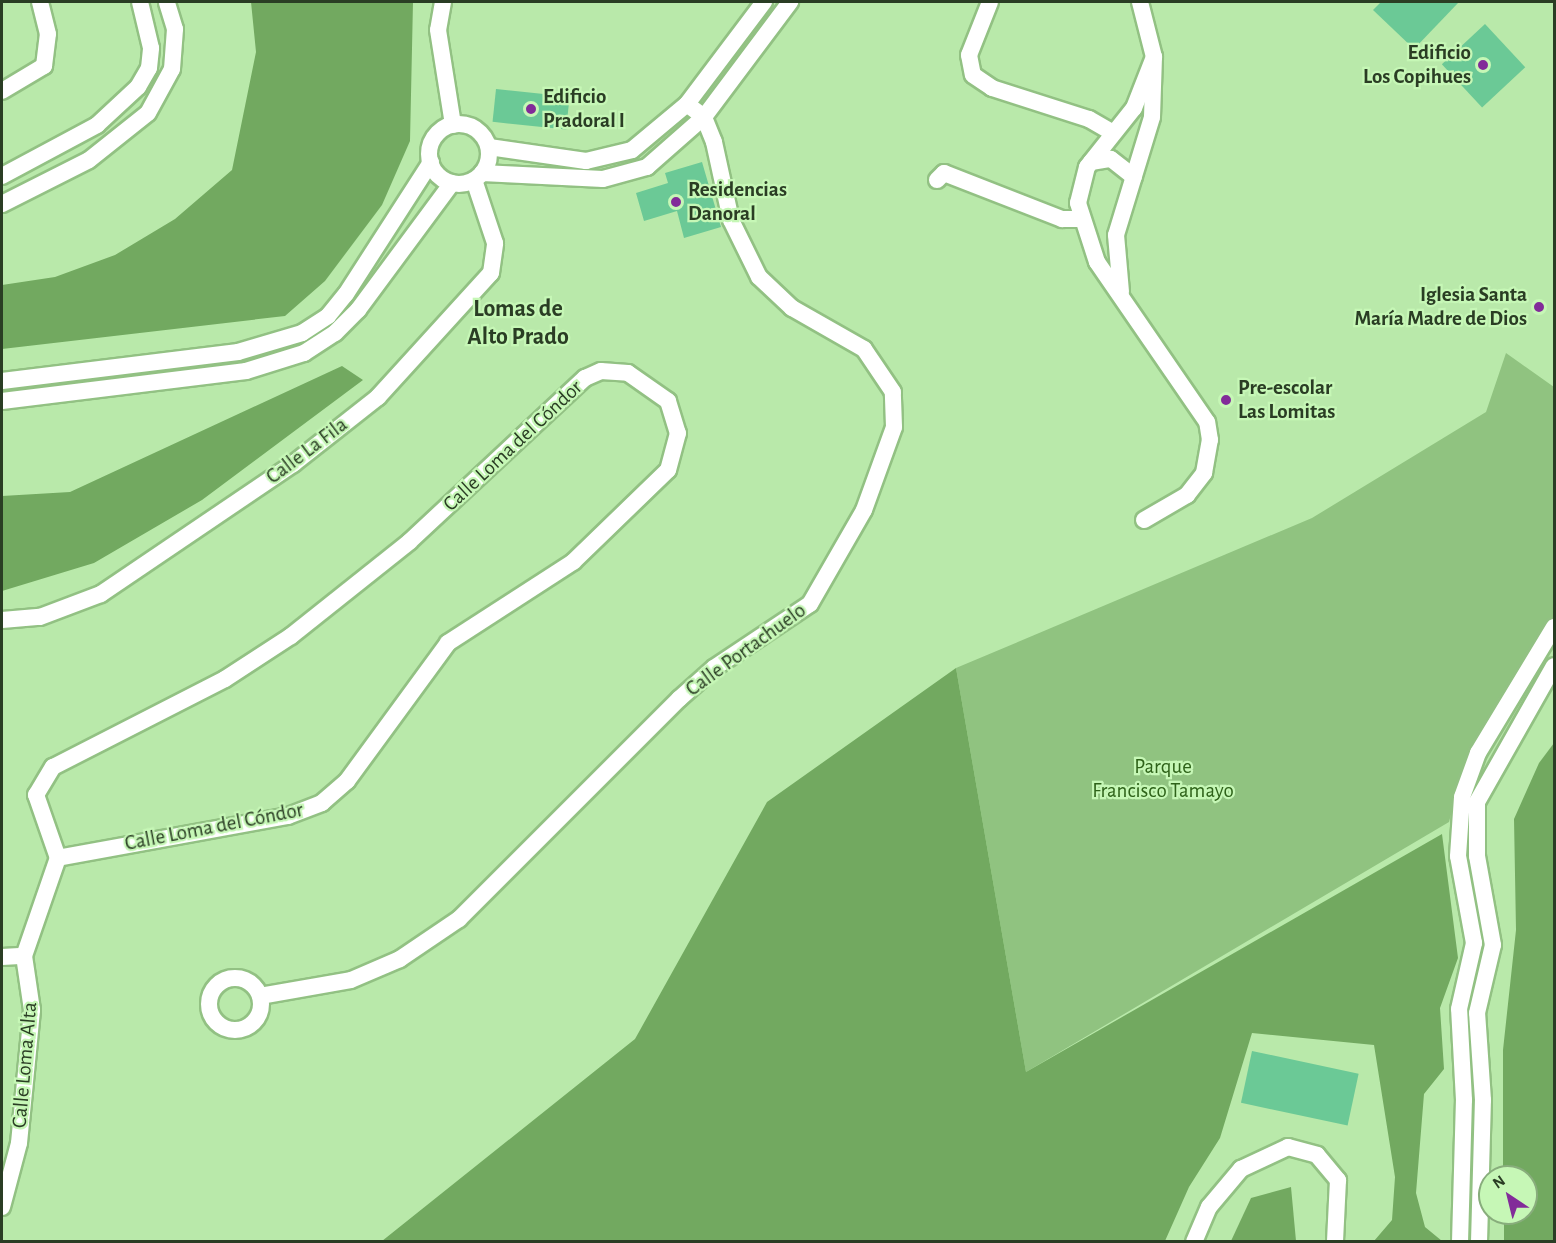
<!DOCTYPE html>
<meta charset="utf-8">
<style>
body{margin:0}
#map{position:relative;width:1556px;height:1243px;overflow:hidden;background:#b9e9aa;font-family:"Alegreya Sans",sans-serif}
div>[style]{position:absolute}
.green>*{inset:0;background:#90c380}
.forest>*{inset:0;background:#72a960}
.building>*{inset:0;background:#6bc996;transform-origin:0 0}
.roads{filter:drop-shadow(2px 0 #92c183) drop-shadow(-2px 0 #92c183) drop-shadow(0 2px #92c183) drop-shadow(0 -2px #92c183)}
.minor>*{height:16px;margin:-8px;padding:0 8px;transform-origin:8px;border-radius:8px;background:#fff}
.minor>.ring{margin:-8px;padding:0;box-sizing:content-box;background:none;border:16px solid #fff;border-radius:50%}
.dots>*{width:16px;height:16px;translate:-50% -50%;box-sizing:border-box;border:3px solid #c6f7b6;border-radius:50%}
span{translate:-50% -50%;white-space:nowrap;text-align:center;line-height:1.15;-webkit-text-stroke:4.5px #c6f7b6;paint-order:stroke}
.poi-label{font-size:21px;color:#2a3d24;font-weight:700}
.right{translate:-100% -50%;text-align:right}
.left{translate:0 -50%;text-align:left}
.street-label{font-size:21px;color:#2a3d24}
.park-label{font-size:21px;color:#2e6219}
.quarter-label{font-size:24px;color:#2a3d24;font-weight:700}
.frame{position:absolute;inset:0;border:3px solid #2a3d24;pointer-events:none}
.north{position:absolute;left:1478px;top:1165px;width:60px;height:60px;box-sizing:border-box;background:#c6f7b6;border:2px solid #88ad7c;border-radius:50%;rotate:325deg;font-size:16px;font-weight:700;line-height:24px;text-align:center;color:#2a3d24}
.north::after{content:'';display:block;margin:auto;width:21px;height:27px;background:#822b99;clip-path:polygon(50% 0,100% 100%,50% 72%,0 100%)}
</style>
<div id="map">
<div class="green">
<i style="clip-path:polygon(1506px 353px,1554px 387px,1554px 627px,1456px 795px,1449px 822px,1026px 1072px,956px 668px,1312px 518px,1486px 412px)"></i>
</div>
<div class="forest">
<i style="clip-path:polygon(251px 2px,413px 2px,410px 141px,382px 205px,325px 281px,285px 316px,2px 349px,2px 285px,55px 277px,115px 255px,175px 219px,232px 170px,256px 52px)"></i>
<i style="clip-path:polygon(342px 366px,363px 380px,202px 500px,94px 563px,2px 591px,2px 496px,70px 492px)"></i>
<i style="clip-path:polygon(956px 668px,1026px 1072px,1442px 834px,1458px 958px,1440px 1008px,1444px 1069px,1424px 1094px,1416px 1193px,1425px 1227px,1442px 1241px,1374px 1241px,1392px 1220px,1395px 1177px,1374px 1045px,1252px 1033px,1220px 1138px,1189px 1187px,1165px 1241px,382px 1241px,635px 1039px,767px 802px)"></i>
<i style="clip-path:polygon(1554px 743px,1554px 1241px,1504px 1241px,1504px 1213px,1526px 1213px,1526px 1177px,1503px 1177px,1503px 1050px,1516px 930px,1514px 819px,1539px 763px)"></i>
<i style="clip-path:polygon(1291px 1187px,1296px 1241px,1231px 1241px,1251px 1198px)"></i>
</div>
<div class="building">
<i style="clip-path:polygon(1381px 2px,1459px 2px,1414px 49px,1373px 10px)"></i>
<i style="left:1485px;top:24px;width:59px;height:59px;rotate:47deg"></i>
<i style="left:496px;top:89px;width:74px;height:33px;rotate:6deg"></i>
<i style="clip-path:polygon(702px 162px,721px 227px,684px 238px,677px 211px,644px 221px,636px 193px,668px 183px,665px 173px)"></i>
<i style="left:1252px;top:1051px;width:109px;height:53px;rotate:12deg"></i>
</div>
<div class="roads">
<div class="minor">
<i style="left:443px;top:2px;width:28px;rotate:100deg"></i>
<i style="left:438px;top:30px;width:96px;rotate:81deg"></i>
<i style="left:990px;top:2px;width:57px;rotate:111.6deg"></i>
<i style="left:969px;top:55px;width:20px;rotate:79deg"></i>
<i style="left:973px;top:75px;width:23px;rotate:34deg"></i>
<i style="left:992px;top:88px;width:102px;rotate:17.7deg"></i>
<i style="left:1089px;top:119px;width:28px;rotate:30deg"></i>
<i style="left:2px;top:91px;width:49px;rotate:-30.8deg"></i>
<i style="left:44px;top:66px;width:32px;rotate:-83deg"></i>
<i style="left:48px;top:34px;width:33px;rotate:-104deg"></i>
<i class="ring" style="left:429px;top:124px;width:44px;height:44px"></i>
<i style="left:489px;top:147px;width:98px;rotate:8.2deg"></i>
<i style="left:586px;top:161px;width:47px;rotate:-13.4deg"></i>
<i style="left:632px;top:150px;width:72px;rotate:-39.9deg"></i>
<i style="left:687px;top:104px;width:128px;rotate:-53deg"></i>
<i style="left:1091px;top:162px;width:20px;rotate:-9deg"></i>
<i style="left:1111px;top:159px;width:29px;rotate:38deg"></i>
<i style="left:482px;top:173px;width:121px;rotate:2.8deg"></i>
<i style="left:603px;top:179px;width:46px;rotate:-15.3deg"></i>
<i style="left:647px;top:167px;width:76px;rotate:-41.3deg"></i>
<i style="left:704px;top:117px;width:144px;rotate:-53.2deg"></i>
<i style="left:2px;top:176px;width:108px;rotate:-28.2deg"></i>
<i style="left:97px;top:125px;width:56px;rotate:-42.8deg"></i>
<i style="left:138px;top:87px;width:22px;rotate:-60deg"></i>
<i style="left:149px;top:68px;width:20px;rotate:-84deg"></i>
<i style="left:151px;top:48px;width:47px;rotate:-103.4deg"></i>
<i style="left:937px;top:180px;width:10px;rotate:-45deg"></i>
<i style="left:944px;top:173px;width:127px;rotate:21.3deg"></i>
<i style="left:1062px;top:219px;width:20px"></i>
<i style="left:2px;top:204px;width:97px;rotate:-26.8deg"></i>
<i style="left:89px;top:160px;width:75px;rotate:-38.5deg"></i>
<i style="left:148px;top:113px;width:50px;rotate:-61.4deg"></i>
<i style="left:172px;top:69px;width:40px;rotate:-85.7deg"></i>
<i style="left:175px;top:29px;width:28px;rotate:-107deg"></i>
<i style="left:1121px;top:292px;width:57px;rotate:-95deg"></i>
<i style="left:1116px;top:235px;width:123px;rotate:-73deg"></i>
<i style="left:1152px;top:117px;width:60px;rotate:-88.1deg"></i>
<i style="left:1154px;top:57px;width:57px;rotate:-104.3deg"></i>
<i style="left:601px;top:371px;width:27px;rotate:4deg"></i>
<i style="left:628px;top:373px;width:49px;rotate:35deg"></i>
<i style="left:668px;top:401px;width:34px;rotate:73deg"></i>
<i style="left:678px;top:433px;width:38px;rotate:105deg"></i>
<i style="left:668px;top:470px;width:132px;rotate:135.9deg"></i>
<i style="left:573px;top:562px;width:149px;rotate:147.1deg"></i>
<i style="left:448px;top:643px;width:171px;rotate:126.2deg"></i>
<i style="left:347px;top:781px;width:33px;rotate:139deg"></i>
<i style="left:322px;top:803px;width:36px;rotate:159deg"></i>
<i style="left:288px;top:816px;width:234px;rotate:169.7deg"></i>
<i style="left:58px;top:858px;width:67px;rotate:-109.2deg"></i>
<i style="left:36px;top:795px;width:33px;rotate:-59deg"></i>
<i style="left:53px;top:767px;width:193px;rotate:-27.1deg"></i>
<i style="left:225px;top:679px;width:79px;rotate:-33.1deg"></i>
<i style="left:291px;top:636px;width:151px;rotate:-38.5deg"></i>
<i style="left:409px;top:542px;width:241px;rotate:-43deg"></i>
<i style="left:585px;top:378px;width:17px;rotate:-24deg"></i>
<i style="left:2px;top:381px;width:238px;rotate:-7deg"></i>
<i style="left:238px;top:352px;width:67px;rotate:-16.5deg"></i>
<i style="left:302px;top:333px;width:31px;rotate:-33deg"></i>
<i style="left:328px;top:316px;width:28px;rotate:-51deg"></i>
<i style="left:346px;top:294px;width:157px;rotate:-57.2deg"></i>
<i style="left:2px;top:401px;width:246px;rotate:-7deg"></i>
<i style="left:246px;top:371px;width:61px;rotate:-17.2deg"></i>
<i style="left:304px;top:353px;width:37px;rotate:-33deg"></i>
<i style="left:335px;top:333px;width:33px;rotate:-45deg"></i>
<i style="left:358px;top:310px;width:158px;rotate:-53.5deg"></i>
<i style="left:1144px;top:520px;width:50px;rotate:-30.2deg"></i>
<i style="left:1187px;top:495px;width:28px;rotate:-52deg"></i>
<i style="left:1204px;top:473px;width:34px;rotate:-80deg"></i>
<i style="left:1210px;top:440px;width:18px;rotate:-99deg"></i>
<i style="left:1207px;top:422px;width:194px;rotate:-124.5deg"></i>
<i style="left:1097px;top:262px;width:62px;rotate:-107.9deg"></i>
<i style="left:1078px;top:203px;width:37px;rotate:-76deg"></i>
<i style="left:1087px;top:167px;width:75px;rotate:-51.5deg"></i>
<i style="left:1134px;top:108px;width:55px;rotate:-68.6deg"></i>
<i style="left:2px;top:620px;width:38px;rotate:-5deg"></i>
<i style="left:40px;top:617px;width:65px;rotate:-20.7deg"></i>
<i style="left:101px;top:594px;width:232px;rotate:-34.1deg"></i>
<i style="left:293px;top:464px;width:108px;rotate:-38.2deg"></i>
<i style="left:378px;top:397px;width:168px;rotate:-47.7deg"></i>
<i style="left:491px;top:273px;width:30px;rotate:-82deg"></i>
<i style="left:495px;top:243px;width:66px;rotate:-108.4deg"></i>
<i style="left:24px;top:956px;width:104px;rotate:-70.9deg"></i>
<i style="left:2px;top:957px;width:22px;rotate:-3deg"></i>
<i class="ring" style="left:209px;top:978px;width:36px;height:36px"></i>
<i style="left:260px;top:996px;width:92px;rotate:-10deg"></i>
<i style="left:351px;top:980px;width:53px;rotate:-23.2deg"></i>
<i style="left:400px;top:959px;width:71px;rotate:-34.1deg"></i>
<i style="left:459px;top:919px;width:311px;rotate:-45deg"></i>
<i style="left:679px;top:699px;width:47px;rotate:-41.5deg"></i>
<i style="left:714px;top:668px;width:115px;rotate:-33.7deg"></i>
<i style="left:810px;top:604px;width:108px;rotate:-60.1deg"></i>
<i style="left:864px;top:510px;width:88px;rotate:-70.1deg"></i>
<i style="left:894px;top:427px;width:35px;rotate:-92deg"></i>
<i style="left:893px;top:392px;width:52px;rotate:-124deg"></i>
<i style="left:864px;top:349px;width:83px;rotate:-150.3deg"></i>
<i style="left:792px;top:308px;width:45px;rotate:-136.8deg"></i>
<i style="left:759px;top:277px;width:64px;rotate:-116.2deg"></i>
<i style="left:731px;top:220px;width:80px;rotate:-102.3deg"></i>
<i style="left:714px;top:142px;width:27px;rotate:-112deg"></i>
<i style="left:704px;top:117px;width:21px;rotate:-143deg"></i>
<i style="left:2px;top:1207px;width:66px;rotate:-75.1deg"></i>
<i style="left:19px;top:1143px;width:134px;rotate:-84.4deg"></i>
<i style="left:32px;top:1010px;width:55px;rotate:-98.4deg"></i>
<i style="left:1194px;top:1242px;width:38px;rotate:-67deg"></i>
<i style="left:1209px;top:1207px;width:50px;rotate:-49.9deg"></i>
<i style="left:1241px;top:1169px;width:52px;rotate:-25.1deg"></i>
<i style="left:1288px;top:1147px;width:30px;rotate:15deg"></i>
<i style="left:1317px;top:1155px;width:33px;rotate:50deg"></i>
<i style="left:1338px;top:1180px;width:62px;rotate:92.8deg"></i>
<i style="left:1460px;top:1242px;width:142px;rotate:-88.4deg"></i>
<i style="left:1464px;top:1100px;width:91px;rotate:-93.1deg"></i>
<i style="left:1459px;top:1009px;width:68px;rotate:-77.2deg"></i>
<i style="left:1474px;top:943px;width:88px;rotate:-100.4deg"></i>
<i style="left:1458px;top:856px;width:59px;rotate:-86.1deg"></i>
<i style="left:1462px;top:797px;width:47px;rotate:-70deg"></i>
<i style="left:1478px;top:753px;width:147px;rotate:-58.9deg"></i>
<i style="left:1479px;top:1242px;width:142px;rotate:-88.4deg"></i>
<i style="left:1483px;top:1100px;width:87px;rotate:-93.9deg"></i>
<i style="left:1477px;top:1013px;width:70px;rotate:-76.8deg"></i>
<i style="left:1493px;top:945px;width:90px;rotate:-100.2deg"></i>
<i style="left:1477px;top:856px;width:54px;rotate:-90deg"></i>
<i style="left:1477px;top:802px;width:156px;rotate:-60.5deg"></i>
</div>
</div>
<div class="dots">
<i style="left:1483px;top:65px;background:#822b99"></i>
<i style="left:531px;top:109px;background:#822b99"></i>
<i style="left:676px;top:202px;background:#822b99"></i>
<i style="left:1539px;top:307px;background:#822b99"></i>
<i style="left:1226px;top:400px;background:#822b99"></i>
</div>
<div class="poi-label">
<span class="right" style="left:1471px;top:65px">Edificio<br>Los Copihues</span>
<span class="left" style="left:543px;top:109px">Edificio<br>Pradoral I</span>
<span class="left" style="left:688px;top:202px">Residencias<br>Danoral</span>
<span class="right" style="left:1527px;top:307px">Iglesia Santa<br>María Madre de Dios</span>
<span class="left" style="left:1238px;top:400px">Pre-escolar<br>Las Lomitas</span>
</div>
<div class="street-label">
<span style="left:513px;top:446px;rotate:-43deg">Calle Loma del Cóndor</span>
<span style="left:307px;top:451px;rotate:-37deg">Calle La Fila</span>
<span style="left:746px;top:650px;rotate:-36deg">Calle Portachuelo</span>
<span style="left:214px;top:827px;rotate:-11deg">Calle Loma del Cóndor</span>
<span style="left:25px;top:1065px;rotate:-85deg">Calle Loma Alta</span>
</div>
<div class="park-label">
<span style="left:1163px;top:779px">Parque<br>Francisco Tamayo</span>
</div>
<div class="quarter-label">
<span style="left:518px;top:324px">Lomas de<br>Alto Prado</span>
</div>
<div class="frame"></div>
<div class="north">N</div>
</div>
